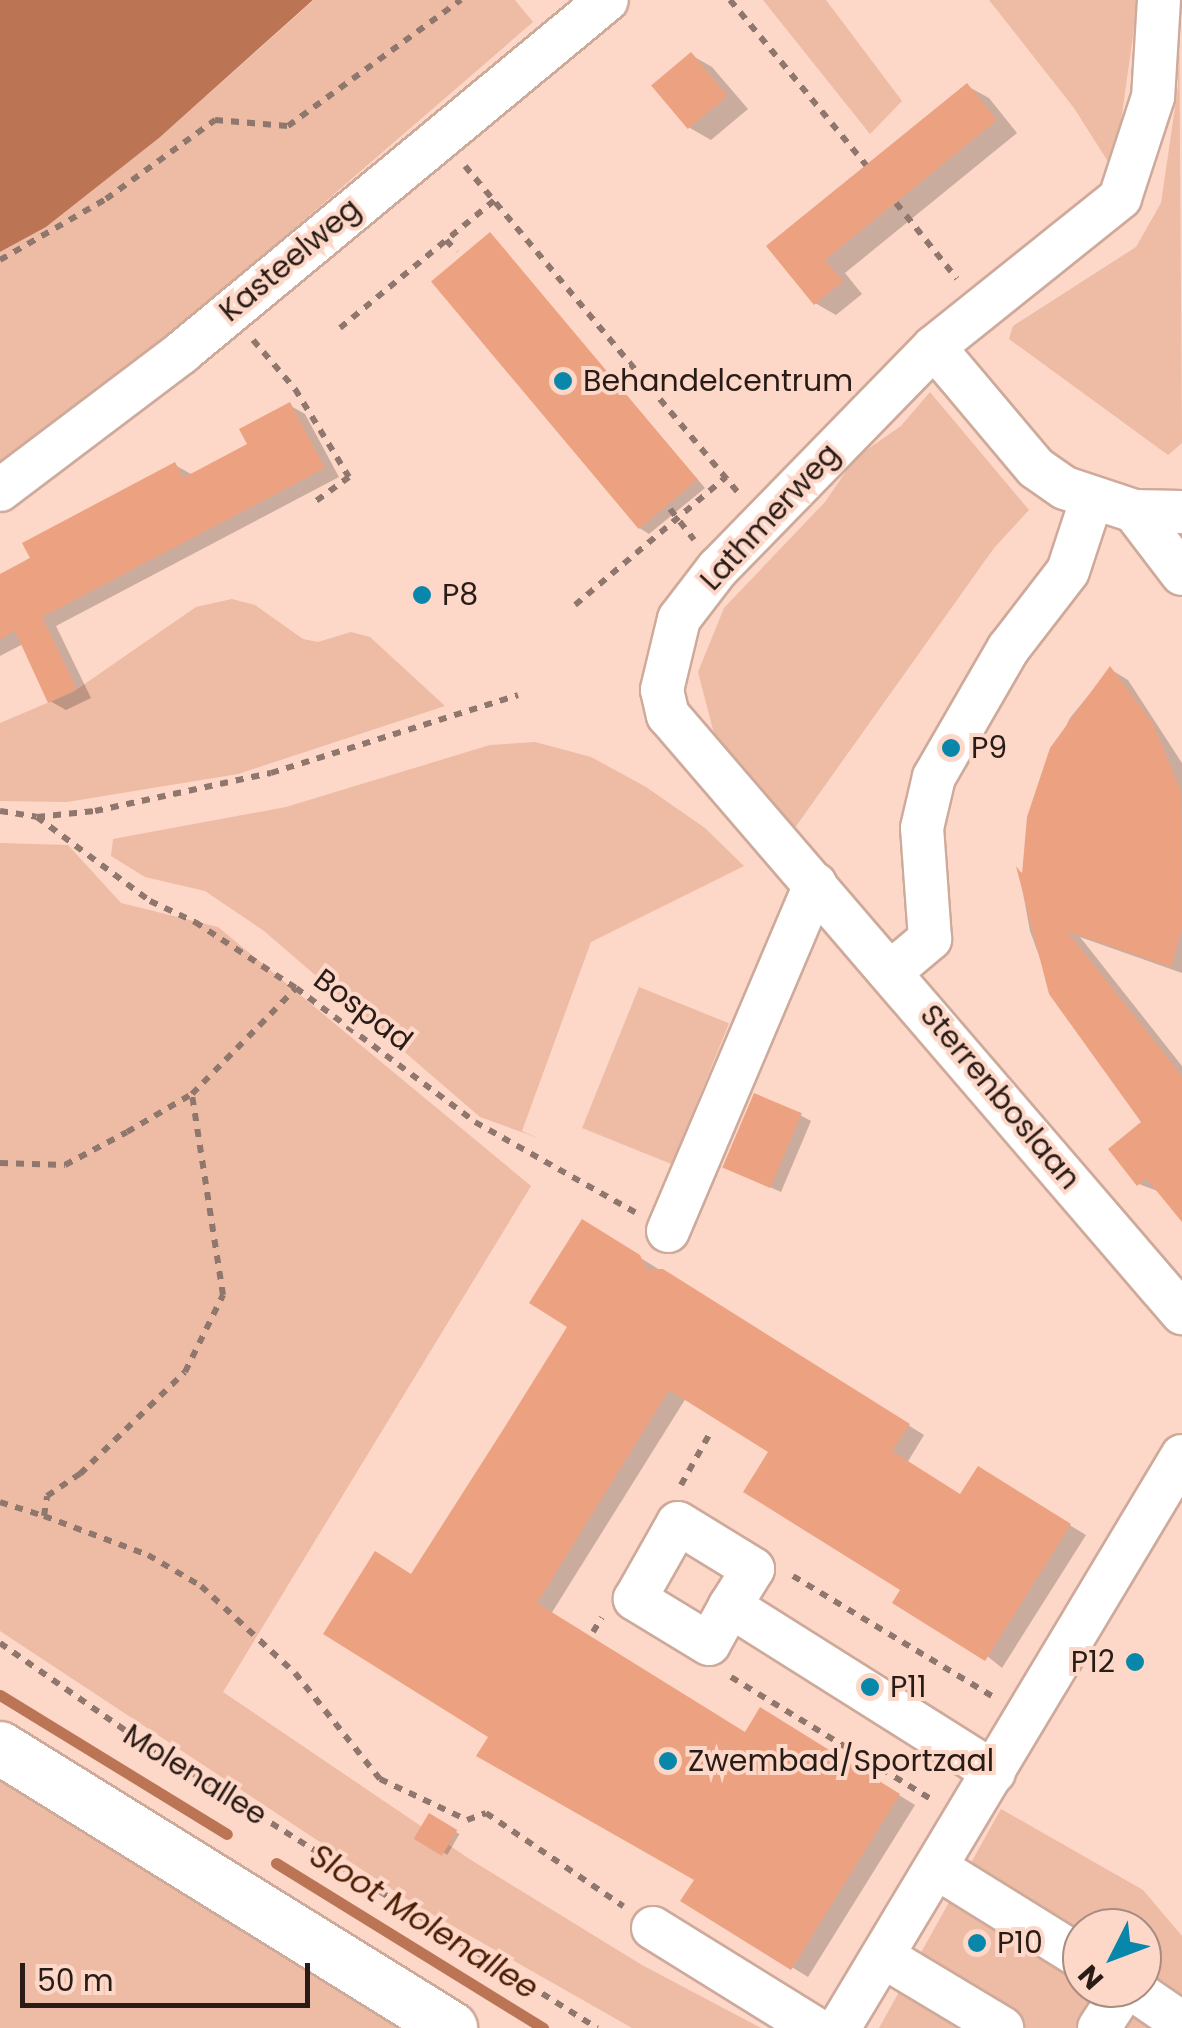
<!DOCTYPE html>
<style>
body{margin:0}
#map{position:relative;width:1182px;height:2028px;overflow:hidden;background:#fdd7c7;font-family:Poppins,sans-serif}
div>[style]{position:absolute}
.green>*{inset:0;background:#eebba4;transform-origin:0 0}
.water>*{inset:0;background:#bb7555}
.shadow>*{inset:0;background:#0003;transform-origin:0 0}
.stream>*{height:11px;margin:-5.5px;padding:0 5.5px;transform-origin:5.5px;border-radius:5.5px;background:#bb7555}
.building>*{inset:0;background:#eca281;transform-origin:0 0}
.path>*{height:6px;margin-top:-3px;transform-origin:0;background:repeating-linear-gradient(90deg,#90776d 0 8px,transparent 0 16px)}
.roads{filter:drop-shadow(2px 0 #ceaa9b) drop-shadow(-2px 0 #ceaa9b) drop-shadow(0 2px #ceaa9b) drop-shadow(0 -2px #ceaa9b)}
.minor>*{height:42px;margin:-21px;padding:0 21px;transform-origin:21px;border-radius:21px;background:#fff}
.major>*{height:52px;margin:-26px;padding:0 26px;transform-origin:26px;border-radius:26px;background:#fff}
.dots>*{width:28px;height:28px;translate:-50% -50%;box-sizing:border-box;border:5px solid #fdd7c7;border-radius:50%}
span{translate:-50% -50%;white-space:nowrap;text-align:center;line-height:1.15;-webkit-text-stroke:8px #fdd7c7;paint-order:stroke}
.street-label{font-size:30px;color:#291c17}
.poi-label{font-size:30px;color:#291c17}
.left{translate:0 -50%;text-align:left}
.right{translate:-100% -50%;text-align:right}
.water-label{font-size:32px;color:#4b1d05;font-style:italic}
.north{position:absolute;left:1062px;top:1908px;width:100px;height:100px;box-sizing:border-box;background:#fdd7c7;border:2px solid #a88c81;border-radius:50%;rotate:228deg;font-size:28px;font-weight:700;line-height:40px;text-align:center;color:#291c17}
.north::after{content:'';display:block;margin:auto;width:35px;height:45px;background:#0987aa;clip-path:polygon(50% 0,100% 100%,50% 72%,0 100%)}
.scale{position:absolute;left:20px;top:1963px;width:290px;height:45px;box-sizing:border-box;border:5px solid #291c17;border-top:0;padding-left:12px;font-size:30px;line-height:35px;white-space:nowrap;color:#291c17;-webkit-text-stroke:8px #fdd7c7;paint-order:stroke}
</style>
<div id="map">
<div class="green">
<i style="clip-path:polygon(314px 0,515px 0,533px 22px,134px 367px,0 469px,0 252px,46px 227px,159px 138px)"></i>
<i style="clip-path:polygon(763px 0,826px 0,902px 101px,870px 134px)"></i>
<i style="clip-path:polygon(989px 0,1138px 0,1114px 171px,1074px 108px)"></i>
<i style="clip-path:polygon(1179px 0,1182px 443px,1168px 455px,1009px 339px,1013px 326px,1136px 247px,1161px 203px,1178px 87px)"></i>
<i style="clip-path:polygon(930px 392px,1029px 510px,994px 548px,794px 829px,717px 745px,698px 672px,724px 608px,825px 502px,855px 458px,901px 426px)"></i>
<i style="clip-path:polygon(232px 599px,255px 605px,303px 639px,318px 642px,351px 632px,370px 637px,445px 706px,238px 774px,67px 802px,0 801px,0 723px,73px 692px,196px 607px)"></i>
<i style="clip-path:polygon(535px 742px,591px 757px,646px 787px,705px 828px,744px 866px,591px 942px,522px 1131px,538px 1138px,480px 1117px,264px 931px,205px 891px,145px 877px,111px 856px,113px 839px,286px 807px,490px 745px)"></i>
<i style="clip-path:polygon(0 843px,68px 845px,121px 903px,218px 927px,531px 1186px,223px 1692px,471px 1860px,642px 1965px,761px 2028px,632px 2028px,414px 1904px,0 1631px)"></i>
<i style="left:639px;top:987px;width:97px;height:152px;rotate:22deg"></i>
<i style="clip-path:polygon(0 1777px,404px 2028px,0 2028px)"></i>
<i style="clip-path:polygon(evenodd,1001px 1809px,1143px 1890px,1182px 1936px,1182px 2028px,879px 2028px,1001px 1809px,1082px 1928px,1142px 1928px,1142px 1988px,1082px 1988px,1082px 1928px)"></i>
</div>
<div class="water">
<i style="clip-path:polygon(0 0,313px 0,159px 138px,46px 227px,0 252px)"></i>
</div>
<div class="shadow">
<i style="clip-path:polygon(691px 55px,712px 67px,748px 109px,711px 140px,690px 128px)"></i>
<i style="clip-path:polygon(967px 86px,989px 98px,1017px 133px,845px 273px,862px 294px,836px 315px,815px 303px,770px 246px)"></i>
<i style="clip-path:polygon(490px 236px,705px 488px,649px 534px,638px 527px)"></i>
<i style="clip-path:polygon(289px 405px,305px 414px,339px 477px,56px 626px,91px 698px,66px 710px,50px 701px,23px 644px,0 656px,0 577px,175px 465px,191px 474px,250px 445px)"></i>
<i style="clip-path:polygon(1110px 669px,1128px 680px,1182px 763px,1182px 973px,1080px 937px,1182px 1066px,1182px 1218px,1160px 1192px,1139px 1184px,1145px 1122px,1057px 1005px,1030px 931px,1019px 871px,1024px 874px,1039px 782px,1070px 718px)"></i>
<i style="clip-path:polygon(800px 1115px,811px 1121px,781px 1192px,736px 1172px)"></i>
<i style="clip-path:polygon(583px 1222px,924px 1435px,907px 1463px,961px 1497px,978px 1470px,1086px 1535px,1002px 1668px,904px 1589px,771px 1451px,686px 1398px,551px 1614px,746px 1735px,761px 1710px,915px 1805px,808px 1977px,684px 1901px,697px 1879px,479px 1755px,491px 1736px,413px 1577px,570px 1326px)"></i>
<i style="left:430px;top:1817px;width:34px;height:24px;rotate:30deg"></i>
</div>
<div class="stream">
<i style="left:0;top:1695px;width:266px;rotate:31.5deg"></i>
<i style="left:276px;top:1863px;width:314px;rotate:31.7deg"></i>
</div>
<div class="building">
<i style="left:691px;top:52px;width:57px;height:52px;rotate:50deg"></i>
<i style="clip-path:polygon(967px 83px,997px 120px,825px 260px,843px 281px,814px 305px,766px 246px)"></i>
<i style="left:490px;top:232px;width:323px;height:77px;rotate:50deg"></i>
<i style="clip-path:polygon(290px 402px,325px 468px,42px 617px,77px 689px,48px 703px,15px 631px,0 639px,0 574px,30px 558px,22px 543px,175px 462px,183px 478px,247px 444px,239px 429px)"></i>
<i style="clip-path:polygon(1110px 666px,1153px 723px,1181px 792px,1182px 928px,1171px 967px,1067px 931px,1182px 1076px,1182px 1222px,1146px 1178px,1137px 1186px,1108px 1149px,1141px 1122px,1049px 994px,1016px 866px,1022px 874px,1027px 817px,1050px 748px)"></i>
<i style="left:754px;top:1093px;width:52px;height:81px;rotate:23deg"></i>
<i style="clip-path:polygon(582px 1219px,640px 1255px,647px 1269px,663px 1269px,910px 1424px,892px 1451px,960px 1494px,978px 1466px,1071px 1524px,985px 1661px,892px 1603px,900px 1590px,743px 1492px,768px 1452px,669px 1390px,537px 1603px,745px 1732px,760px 1707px,900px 1794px,791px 1970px,680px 1901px,694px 1880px,476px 1756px,488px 1737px,323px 1634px,375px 1551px,411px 1574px,506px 1425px,567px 1327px,529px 1303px)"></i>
<i style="left:429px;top:1813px;width:33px;height:30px;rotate:31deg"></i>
</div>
<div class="path">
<i style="left:730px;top:0;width:214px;rotate:50.5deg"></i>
<i style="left:465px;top:166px;width:427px;rotate:50.1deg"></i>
<i style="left:896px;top:203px;width:97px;rotate:51.2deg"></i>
<i style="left:446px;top:240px;width:16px;rotate:47deg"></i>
<i style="left:0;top:260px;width:122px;rotate:-29.9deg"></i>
<i style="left:106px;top:199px;width:135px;rotate:-35.9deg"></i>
<i style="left:215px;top:120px;width:73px;rotate:4.7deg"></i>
<i style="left:288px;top:126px;width:214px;rotate:-36.1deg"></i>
<i style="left:340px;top:328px;width:201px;rotate:-39.6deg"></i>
<i style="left:253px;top:340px;width:65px;rotate:49.4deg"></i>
<i style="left:295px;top:389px;width:103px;rotate:58.5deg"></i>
<i style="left:349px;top:477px;width:41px;rotate:144deg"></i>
<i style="left:670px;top:509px;width:39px;rotate:52deg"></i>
<i style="left:575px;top:605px;width:198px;rotate:-40.3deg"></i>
<i style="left:0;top:811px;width:37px;rotate:9deg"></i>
<i style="left:37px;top:817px;width:58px;rotate:-5.9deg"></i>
<i style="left:95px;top:811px;width:180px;rotate:-12.2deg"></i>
<i style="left:271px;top:773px;width:259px;rotate:-17.5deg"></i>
<i style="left:37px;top:817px;width:141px;rotate:36.6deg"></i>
<i style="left:150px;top:901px;width:50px;rotate:25deg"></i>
<i style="left:195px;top:922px;width:121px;rotate:33.2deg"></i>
<i style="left:296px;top:988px;width:224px;rotate:36.8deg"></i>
<i style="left:475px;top:1122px;width:184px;rotate:29.4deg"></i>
<i style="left:0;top:1163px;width:65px;rotate:1.8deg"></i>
<i style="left:65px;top:1165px;width:70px;rotate:-28deg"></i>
<i style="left:127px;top:1132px;width:75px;rotate:-30.3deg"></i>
<i style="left:192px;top:1094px;width:148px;rotate:-45.5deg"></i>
<i style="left:681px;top:1485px;width:57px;rotate:-60.8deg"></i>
<i style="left:0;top:1502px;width:46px;rotate:17.7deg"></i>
<i style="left:44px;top:1516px;width:20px;rotate:-81deg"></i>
<i style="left:47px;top:1496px;width:40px;rotate:-34deg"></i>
<i style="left:80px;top:1474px;width:146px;rotate:-44.2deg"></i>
<i style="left:185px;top:1372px;width:86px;rotate:-63.7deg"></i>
<i style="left:223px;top:1295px;width:203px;rotate:-98.8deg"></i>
<i style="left:44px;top:1516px;width:111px;rotate:20.6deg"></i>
<i style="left:148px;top:1555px;width:61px;rotate:30.3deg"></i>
<i style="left:201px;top:1586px;width:128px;rotate:42.8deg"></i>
<i style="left:295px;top:1673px;width:136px;rotate:51.3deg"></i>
<i style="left:380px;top:1779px;width:96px;rotate:25.2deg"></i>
<i style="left:467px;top:1820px;width:20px;rotate:-20deg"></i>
<i style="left:486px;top:1813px;width:166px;rotate:34.2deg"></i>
<i style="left:793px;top:1576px;width:232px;rotate:31.1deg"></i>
<i style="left:593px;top:1632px;width:17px;rotate:-59deg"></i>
<i style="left:0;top:1643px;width:166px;rotate:34.9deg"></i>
<i style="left:136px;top:1738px;width:545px;rotate:32.17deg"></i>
<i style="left:731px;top:1677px;width:238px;rotate:31.4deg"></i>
</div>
<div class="roads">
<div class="minor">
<i style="left:1159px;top:0;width:97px;rotate:93.5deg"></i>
<i style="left:1153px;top:97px;width:106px;rotate:108.1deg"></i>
<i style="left:1120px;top:198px;width:238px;rotate:141.3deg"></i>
<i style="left:934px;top:347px;width:309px;rotate:134.3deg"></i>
<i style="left:718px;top:568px;width:64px;rotate:127.4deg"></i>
<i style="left:679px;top:619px;width:73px;rotate:103.5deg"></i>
<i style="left:662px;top:690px;width:26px;rotate:77deg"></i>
<i style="left:668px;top:715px;width:789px;rotate:49.32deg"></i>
<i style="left:934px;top:347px;width:158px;rotate:49.9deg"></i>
<i style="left:1036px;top:468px;width:35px;rotate:35deg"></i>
<i style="left:1065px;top:488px;width:73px;rotate:18.4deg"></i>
<i style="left:1134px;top:511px;width:48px;rotate:1.2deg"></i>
<i style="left:0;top:490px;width:227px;rotate:-37.1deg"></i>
<i style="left:181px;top:353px;width:553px;rotate:-39.65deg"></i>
<i style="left:1134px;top:511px;width:79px;rotate:52.7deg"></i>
<i style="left:892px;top:971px;width:50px;rotate:-40.1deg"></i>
<i style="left:930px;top:939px;width:111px;rotate:-94.1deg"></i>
<i style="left:922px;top:828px;width:52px;rotate:-76.8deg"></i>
<i style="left:934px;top:777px;width:148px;rotate:-60deg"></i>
<i style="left:1008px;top:649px;width:98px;rotate:-52.4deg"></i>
<i style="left:1068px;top:571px;width:77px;rotate:-71.8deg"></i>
<i style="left:668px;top:1231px;width:377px;rotate:-67deg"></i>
<i style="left:730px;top:1606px;width:43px;rotate:118.9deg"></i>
<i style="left:709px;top:1644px;width:87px;rotate:-148.7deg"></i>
<i style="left:635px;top:1599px;width:87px;rotate:-60.5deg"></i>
<i style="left:678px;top:1523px;width:88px;rotate:31.5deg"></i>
<i style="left:753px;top:1569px;width:44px;rotate:121.9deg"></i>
<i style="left:730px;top:1606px;width:312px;rotate:32.2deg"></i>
<i style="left:937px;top:1868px;width:171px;rotate:31.8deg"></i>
<i style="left:653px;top:1928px;width:190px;rotate:31.8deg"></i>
<i style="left:884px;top:1957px;width:138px;rotate:31deg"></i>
<i style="left:1131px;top:1988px;width:62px;rotate:34.5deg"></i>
<i style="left:839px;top:2028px;width:667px;rotate:-59.05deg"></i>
<i style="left:1099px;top:2028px;width:48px;rotate:-57deg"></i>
</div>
<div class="major">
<i style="left:0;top:1748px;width:531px;rotate:31.83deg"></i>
</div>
</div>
<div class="dots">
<i style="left:563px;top:381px;background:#0987aa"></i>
<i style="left:422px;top:595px;background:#0987aa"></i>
<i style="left:951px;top:748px;background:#0987aa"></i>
<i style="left:1135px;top:1662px;background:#0987aa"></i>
<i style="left:870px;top:1687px;background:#0987aa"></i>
<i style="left:668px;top:1761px;background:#0987aa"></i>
<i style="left:977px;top:1943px;background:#0987aa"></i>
</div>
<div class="street-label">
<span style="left:290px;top:260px;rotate:-40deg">Kasteelweg</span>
<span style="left:770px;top:517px;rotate:-47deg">Lathmerweg</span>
<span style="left:363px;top:1010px;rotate:37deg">Bospad</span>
<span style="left:1000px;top:1097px;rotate:50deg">Sterrenboslaan</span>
<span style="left:195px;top:1775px;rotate:32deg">Molenallee</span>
</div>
<div class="poi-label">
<span class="left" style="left:583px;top:381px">Behandelcentrum</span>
<span class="left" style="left:442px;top:595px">P8</span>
<span class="left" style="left:971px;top:748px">P9</span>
<span class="right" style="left:1115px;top:1662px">P12</span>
<span class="left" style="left:890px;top:1687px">P11</span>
<span class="left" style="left:688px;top:1761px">Zwembad/Sportzaal</span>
<span class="left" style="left:997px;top:1943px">P10</span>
</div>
<div class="water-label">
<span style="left:424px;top:1922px;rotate:32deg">Sloot Molenallee</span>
</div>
<div class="north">N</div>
<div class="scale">50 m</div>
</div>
